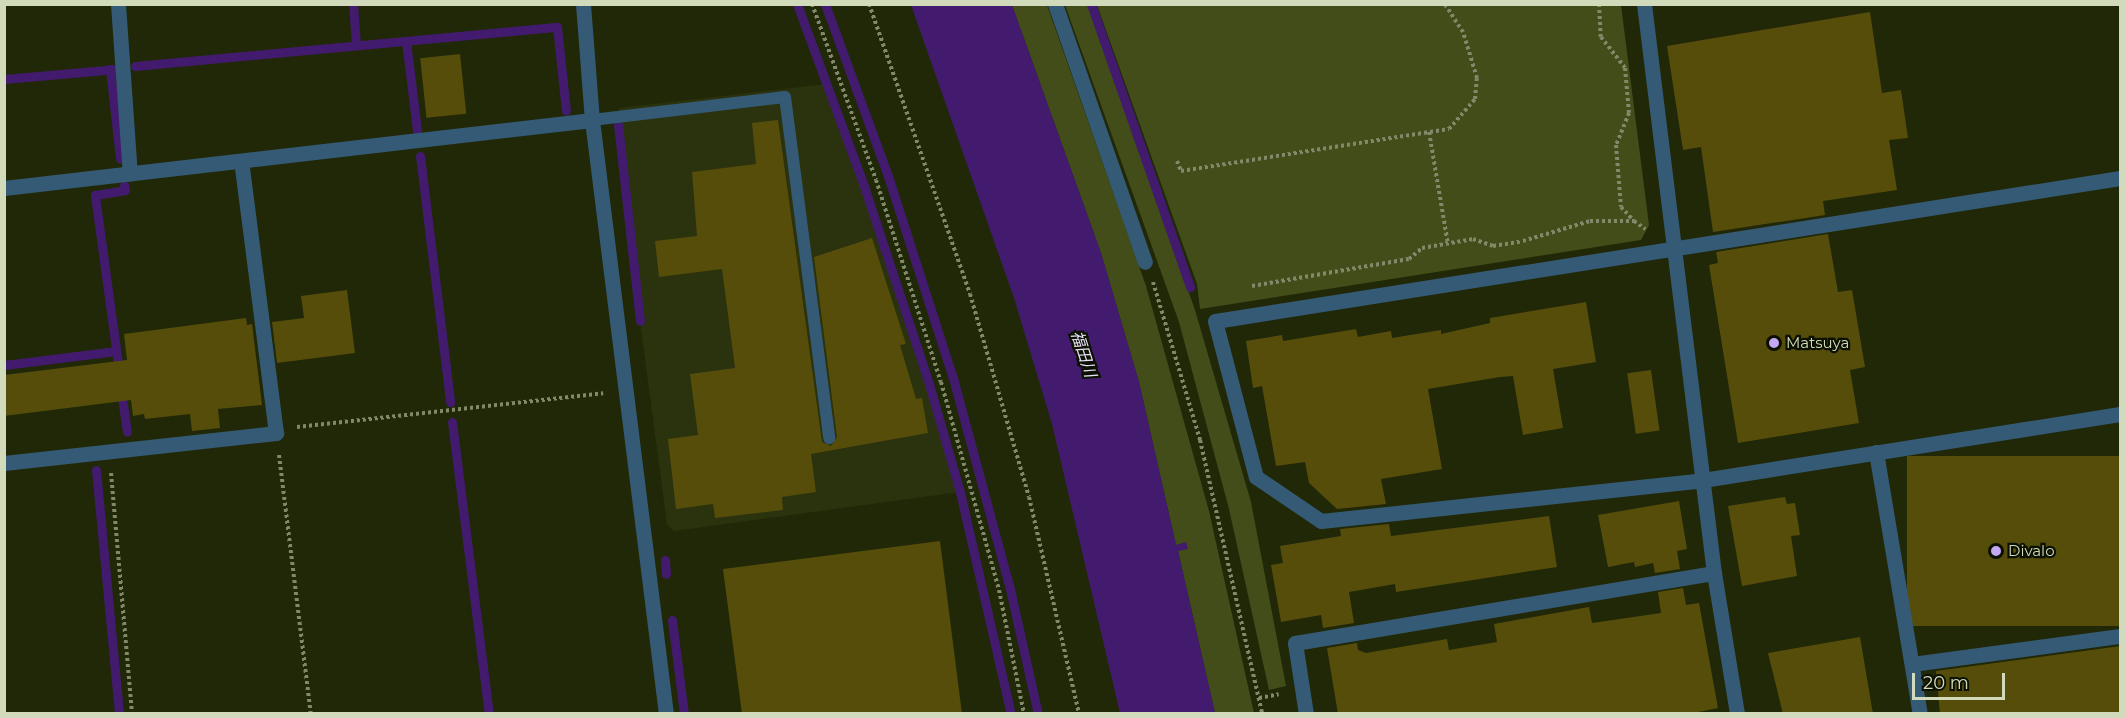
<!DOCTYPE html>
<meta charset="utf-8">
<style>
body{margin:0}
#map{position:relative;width:2125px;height:718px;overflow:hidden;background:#202807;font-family:Montserrat,"Noto Sans JP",sans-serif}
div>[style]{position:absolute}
.built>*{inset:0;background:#2a320e}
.green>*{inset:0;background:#424d1a}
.water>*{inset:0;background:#431b6e}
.stream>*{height:9px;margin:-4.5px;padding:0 4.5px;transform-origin:4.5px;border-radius:4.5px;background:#431b6e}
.building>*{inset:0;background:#564d0b;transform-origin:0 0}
.path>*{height:4px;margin-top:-2px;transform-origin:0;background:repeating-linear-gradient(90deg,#808969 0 3px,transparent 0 6px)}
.service>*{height:12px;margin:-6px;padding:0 6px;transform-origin:6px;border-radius:6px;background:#355a75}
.minor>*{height:15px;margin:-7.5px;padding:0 7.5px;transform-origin:7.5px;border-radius:7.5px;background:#355a75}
.tertiary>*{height:15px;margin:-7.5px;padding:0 7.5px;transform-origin:7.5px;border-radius:7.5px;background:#355a75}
.dots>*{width:16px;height:16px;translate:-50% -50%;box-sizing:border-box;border:3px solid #0b1000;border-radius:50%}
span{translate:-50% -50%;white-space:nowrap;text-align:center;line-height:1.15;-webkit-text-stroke:4.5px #0b1000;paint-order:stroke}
.poi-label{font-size:15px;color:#d1dbbb}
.left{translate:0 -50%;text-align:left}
.water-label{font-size:16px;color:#e7dff7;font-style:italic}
.frame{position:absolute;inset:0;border:6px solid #d1dbbb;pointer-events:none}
.scale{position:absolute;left:1912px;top:673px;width:93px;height:27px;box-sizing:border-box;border:3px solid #d1dbbb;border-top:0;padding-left:8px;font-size:18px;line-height:21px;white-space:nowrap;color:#d1dbbb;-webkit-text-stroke:4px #0b1000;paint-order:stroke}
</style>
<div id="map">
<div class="built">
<i style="clip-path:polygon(826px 84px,929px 384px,960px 492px,674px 531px,667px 524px,640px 321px,619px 108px)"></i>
</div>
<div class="green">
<i style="clip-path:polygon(1012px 5px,1047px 5px,1146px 286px,1209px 511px,1254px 713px,1215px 713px,1178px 551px,1186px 543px,1176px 545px,1139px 382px,1101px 253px)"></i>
<i style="clip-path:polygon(1065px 5px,1088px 5px,1195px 310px,1251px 502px,1286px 686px,1269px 690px,1229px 509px,1179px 322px)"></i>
<i style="clip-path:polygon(1097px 5px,1621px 5px,1649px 225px,1641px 240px,1200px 309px,1197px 284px)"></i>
</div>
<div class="water">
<i style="clip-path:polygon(911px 5px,1012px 5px,1101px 253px,1139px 382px,1176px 545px,1186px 542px,1188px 549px,1178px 551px,1215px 713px,1120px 713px,1052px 424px,1014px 298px)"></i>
</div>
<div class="stream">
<i style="left:353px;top:4px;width:41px;rotate:85.8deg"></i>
<i style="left:797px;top:4px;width:194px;rotate:69.8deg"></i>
<i style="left:864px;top:186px;width:208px;rotate:71.8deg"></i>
<i style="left:929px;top:384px;width:112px;rotate:74deg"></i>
<i style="left:960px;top:492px;width:228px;rotate:77.1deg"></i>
<i style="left:825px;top:4px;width:183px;rotate:69.9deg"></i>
<i style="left:888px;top:176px;width:212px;rotate:72.2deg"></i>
<i style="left:953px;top:378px;width:219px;rotate:74.9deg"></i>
<i style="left:1010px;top:589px;width:128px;rotate:77.4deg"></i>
<i style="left:1091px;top:4px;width:300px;rotate:70.7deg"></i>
<i style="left:406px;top:41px;width:90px;rotate:83deg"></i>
<i style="left:135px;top:66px;width:424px;rotate:-5.3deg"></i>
<i style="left:557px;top:27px;width:84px;rotate:83.9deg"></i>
<i style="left:110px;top:69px;width:90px;rotate:83.6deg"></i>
<i style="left:4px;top:79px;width:113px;rotate:-5.1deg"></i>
<i style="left:618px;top:125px;width:197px;rotate:83.6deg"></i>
<i style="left:420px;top:156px;width:248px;rotate:83deg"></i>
<i style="left:4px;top:365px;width:113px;rotate:-7.1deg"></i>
<i style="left:119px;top:371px;width:178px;rotate:-97.8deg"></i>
<i style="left:95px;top:195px;width:30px;rotate:-9deg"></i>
<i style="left:125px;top:190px;width:5px;rotate:-101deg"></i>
<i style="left:121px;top:391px;width:41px;rotate:81.7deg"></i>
<i style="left:452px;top:422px;width:294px;rotate:82.8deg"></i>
<i style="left:96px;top:470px;width:245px;rotate:84.6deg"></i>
<i style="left:665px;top:560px;width:14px;rotate:86deg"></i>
<i style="left:672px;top:620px;width:95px;rotate:82.7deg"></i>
</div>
<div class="building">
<i style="clip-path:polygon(1870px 12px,1882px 93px,1901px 90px,1908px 138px,1889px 140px,1897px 190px,1823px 201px,1825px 215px,1713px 232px,1701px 147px,1683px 150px,1667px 46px)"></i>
<i style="left:460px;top:54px;width:60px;height:40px;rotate:84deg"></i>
<i style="clip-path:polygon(778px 120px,822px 442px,831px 446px,837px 437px,814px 257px,872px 238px,906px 344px,900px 345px,916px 399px,922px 398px,928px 433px,811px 454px,816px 492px,782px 497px,783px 510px,715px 518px,713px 504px,676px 509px,668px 439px,698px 435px,690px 374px,735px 368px,722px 269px,659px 277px,655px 241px,697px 236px,692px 172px,756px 164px,752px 123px)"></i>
<i style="clip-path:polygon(1828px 234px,1838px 292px,1852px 290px,1865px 367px,1850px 370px,1859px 423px,1738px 443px,1709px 265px,1718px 263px,1716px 252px)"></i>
<i style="clip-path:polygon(347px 290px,355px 353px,277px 363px,272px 322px,304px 318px,301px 296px)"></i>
<i style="clip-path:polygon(1586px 302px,1596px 362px,1553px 369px,1563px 428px,1523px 435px,1513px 376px,1500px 377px,1428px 389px,1442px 469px,1381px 479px,1386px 504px,1337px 509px,1309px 483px,1305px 462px,1276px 466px,1262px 386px,1253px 388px,1246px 341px,1282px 335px,1283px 341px,1356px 329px,1358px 337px,1391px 331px,1392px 338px,1441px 330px,1441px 334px,1490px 323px,1490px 318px)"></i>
<i style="clip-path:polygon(246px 318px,247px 325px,252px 324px,262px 405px,218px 409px,220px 428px,192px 431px,190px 414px,145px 419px,144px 414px,133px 416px,131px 400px,4px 416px,4px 375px,127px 360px,124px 334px)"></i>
<i style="left:1651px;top:370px;width:61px;height:24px;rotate:82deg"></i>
<i style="left:2121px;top:456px;width:170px;height:214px;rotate:90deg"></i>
<i style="clip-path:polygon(1785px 497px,1787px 504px,1795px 503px,1800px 535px,1791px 536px,1797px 576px,1742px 586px,1728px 506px)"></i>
<i style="clip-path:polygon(1679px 501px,1687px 549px,1677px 551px,1680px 569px,1655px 573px,1653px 563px,1635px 567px,1634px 562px,1608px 567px,1598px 515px)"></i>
<i style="clip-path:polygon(1549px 516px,1557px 567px,1396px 592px,1395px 584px,1349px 592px,1354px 623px,1323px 628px,1321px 615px,1281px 622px,1271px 565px,1283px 563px,1280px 546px,1341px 536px,1340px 529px,1389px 524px,1391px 536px)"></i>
<i style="clip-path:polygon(940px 541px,962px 714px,742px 714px,723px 569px)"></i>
<i style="clip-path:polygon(1683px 588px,1686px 605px,1699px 603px,1718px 708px,1688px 714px,1338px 714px,1327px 648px,1357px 643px,1358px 650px,1366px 653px,1447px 639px,1449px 650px,1497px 642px,1494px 624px,1589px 607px,1592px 623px,1661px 613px,1658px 592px)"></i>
<i style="clip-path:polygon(1860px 637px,1873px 714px,1783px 714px,1768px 653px)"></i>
<i style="clip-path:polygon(2121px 646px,2121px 714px,1940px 714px,1936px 671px)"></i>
</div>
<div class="path">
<i style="left:812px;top:4px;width:187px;rotate:70deg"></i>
<i style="left:876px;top:180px;width:212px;rotate:72.2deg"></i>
<i style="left:941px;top:382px;width:216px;rotate:74.4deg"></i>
<i style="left:999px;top:590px;width:126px;rotate:78.6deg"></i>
<i style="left:869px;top:4px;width:307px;rotate:70.8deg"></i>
<i style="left:970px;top:294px;width:211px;rotate:73.8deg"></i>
<i style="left:1029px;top:497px;width:223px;rotate:77deg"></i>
<i style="left:1599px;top:4px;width:33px;rotate:87deg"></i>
<i style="left:1601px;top:37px;width:39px;rotate:52deg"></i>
<i style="left:1625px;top:68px;width:45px;rotate:84.9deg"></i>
<i style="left:1629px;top:113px;width:35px;rotate:112deg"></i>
<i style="left:1616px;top:145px;width:62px;rotate:85.4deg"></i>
<i style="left:1621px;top:207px;width:19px;rotate:47deg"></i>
<i style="left:1429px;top:132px;width:114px;rotate:80.4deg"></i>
<i style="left:1177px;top:161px;width:11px;rotate:68deg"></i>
<i style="left:1181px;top:171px;width:271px;rotate:-8.9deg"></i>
<i style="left:1449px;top:129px;width:40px;rotate:-49deg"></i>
<i style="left:1475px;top:99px;width:21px;rotate:-85deg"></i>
<i style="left:1477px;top:78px;width:48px;rotate:-106.9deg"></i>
<i style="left:1463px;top:32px;width:33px;rotate:-123deg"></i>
<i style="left:1153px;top:282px;width:165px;rotate:73.4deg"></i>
<i style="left:1200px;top:440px;width:281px;rotate:77.2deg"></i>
<i style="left:1252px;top:286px;width:159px;rotate:-9.8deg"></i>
<i style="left:1409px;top:259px;width:17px;rotate:-40deg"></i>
<i style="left:1422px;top:248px;width:52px;rotate:-10deg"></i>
<i style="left:1473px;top:239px;width:21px;rotate:19deg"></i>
<i style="left:1493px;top:246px;width:30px;rotate:-9deg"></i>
<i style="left:1523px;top:241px;width:70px;rotate:-16.6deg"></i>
<i style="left:1590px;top:221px;width:44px"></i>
<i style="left:1634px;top:221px;width:14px;rotate:36deg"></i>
<i style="left:297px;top:427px;width:308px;rotate:-6.3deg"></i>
<i style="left:279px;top:455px;width:261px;rotate:83deg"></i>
<i style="left:111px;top:473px;width:242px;rotate:85deg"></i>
<i style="left:1259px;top:698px;width:20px;rotate:-11deg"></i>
</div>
<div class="service">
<i style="left:592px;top:120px;width:194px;rotate:-6.8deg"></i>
<i style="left:785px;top:97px;width:344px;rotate:82.6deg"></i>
</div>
<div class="minor">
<i style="left:118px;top:4px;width:170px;rotate:86deg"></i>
<i style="left:1055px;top:4px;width:273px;rotate:70.8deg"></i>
<i style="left:1644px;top:4px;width:573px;rotate:82.99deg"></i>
<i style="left:1714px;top:573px;width:143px;rotate:80.7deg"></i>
<i style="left:2120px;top:178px;width:916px;rotate:171.02deg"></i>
<i style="left:1215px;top:321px;width:161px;rotate:75.3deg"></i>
<i style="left:1256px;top:477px;width:78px;rotate:34.1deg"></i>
<i style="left:1321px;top:521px;width:384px;rotate:-6.1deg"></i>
<i style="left:1703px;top:480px;width:422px;rotate:-9deg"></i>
<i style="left:4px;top:188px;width:592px;rotate:-6.6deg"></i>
<i style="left:1876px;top:452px;width:266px;rotate:80.5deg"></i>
<i style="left:4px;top:463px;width:274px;rotate:-6.3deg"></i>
<i style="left:276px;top:433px;width:274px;rotate:-97.3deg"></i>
<i style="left:1912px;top:664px;width:210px;rotate:-7.7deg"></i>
<i style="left:1306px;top:714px;width:72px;rotate:-98.8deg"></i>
<i style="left:1295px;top:643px;width:425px;rotate:-9.5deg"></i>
</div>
<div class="tertiary">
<i style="left:583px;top:4px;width:116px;rotate:85.6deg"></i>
<i style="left:592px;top:120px;width:599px;rotate:82.9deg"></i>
</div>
<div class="dots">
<i style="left:1774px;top:343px;background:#c3a7f2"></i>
<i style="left:1996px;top:551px;background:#c3a7f2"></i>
</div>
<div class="poi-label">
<span class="left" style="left:1786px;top:343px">Matsuya</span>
<span class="left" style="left:2008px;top:551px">Divalo</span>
</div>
<div class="water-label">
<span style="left:1083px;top:354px;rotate:72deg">福田川</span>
</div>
<div class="frame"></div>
<div class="scale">20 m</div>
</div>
